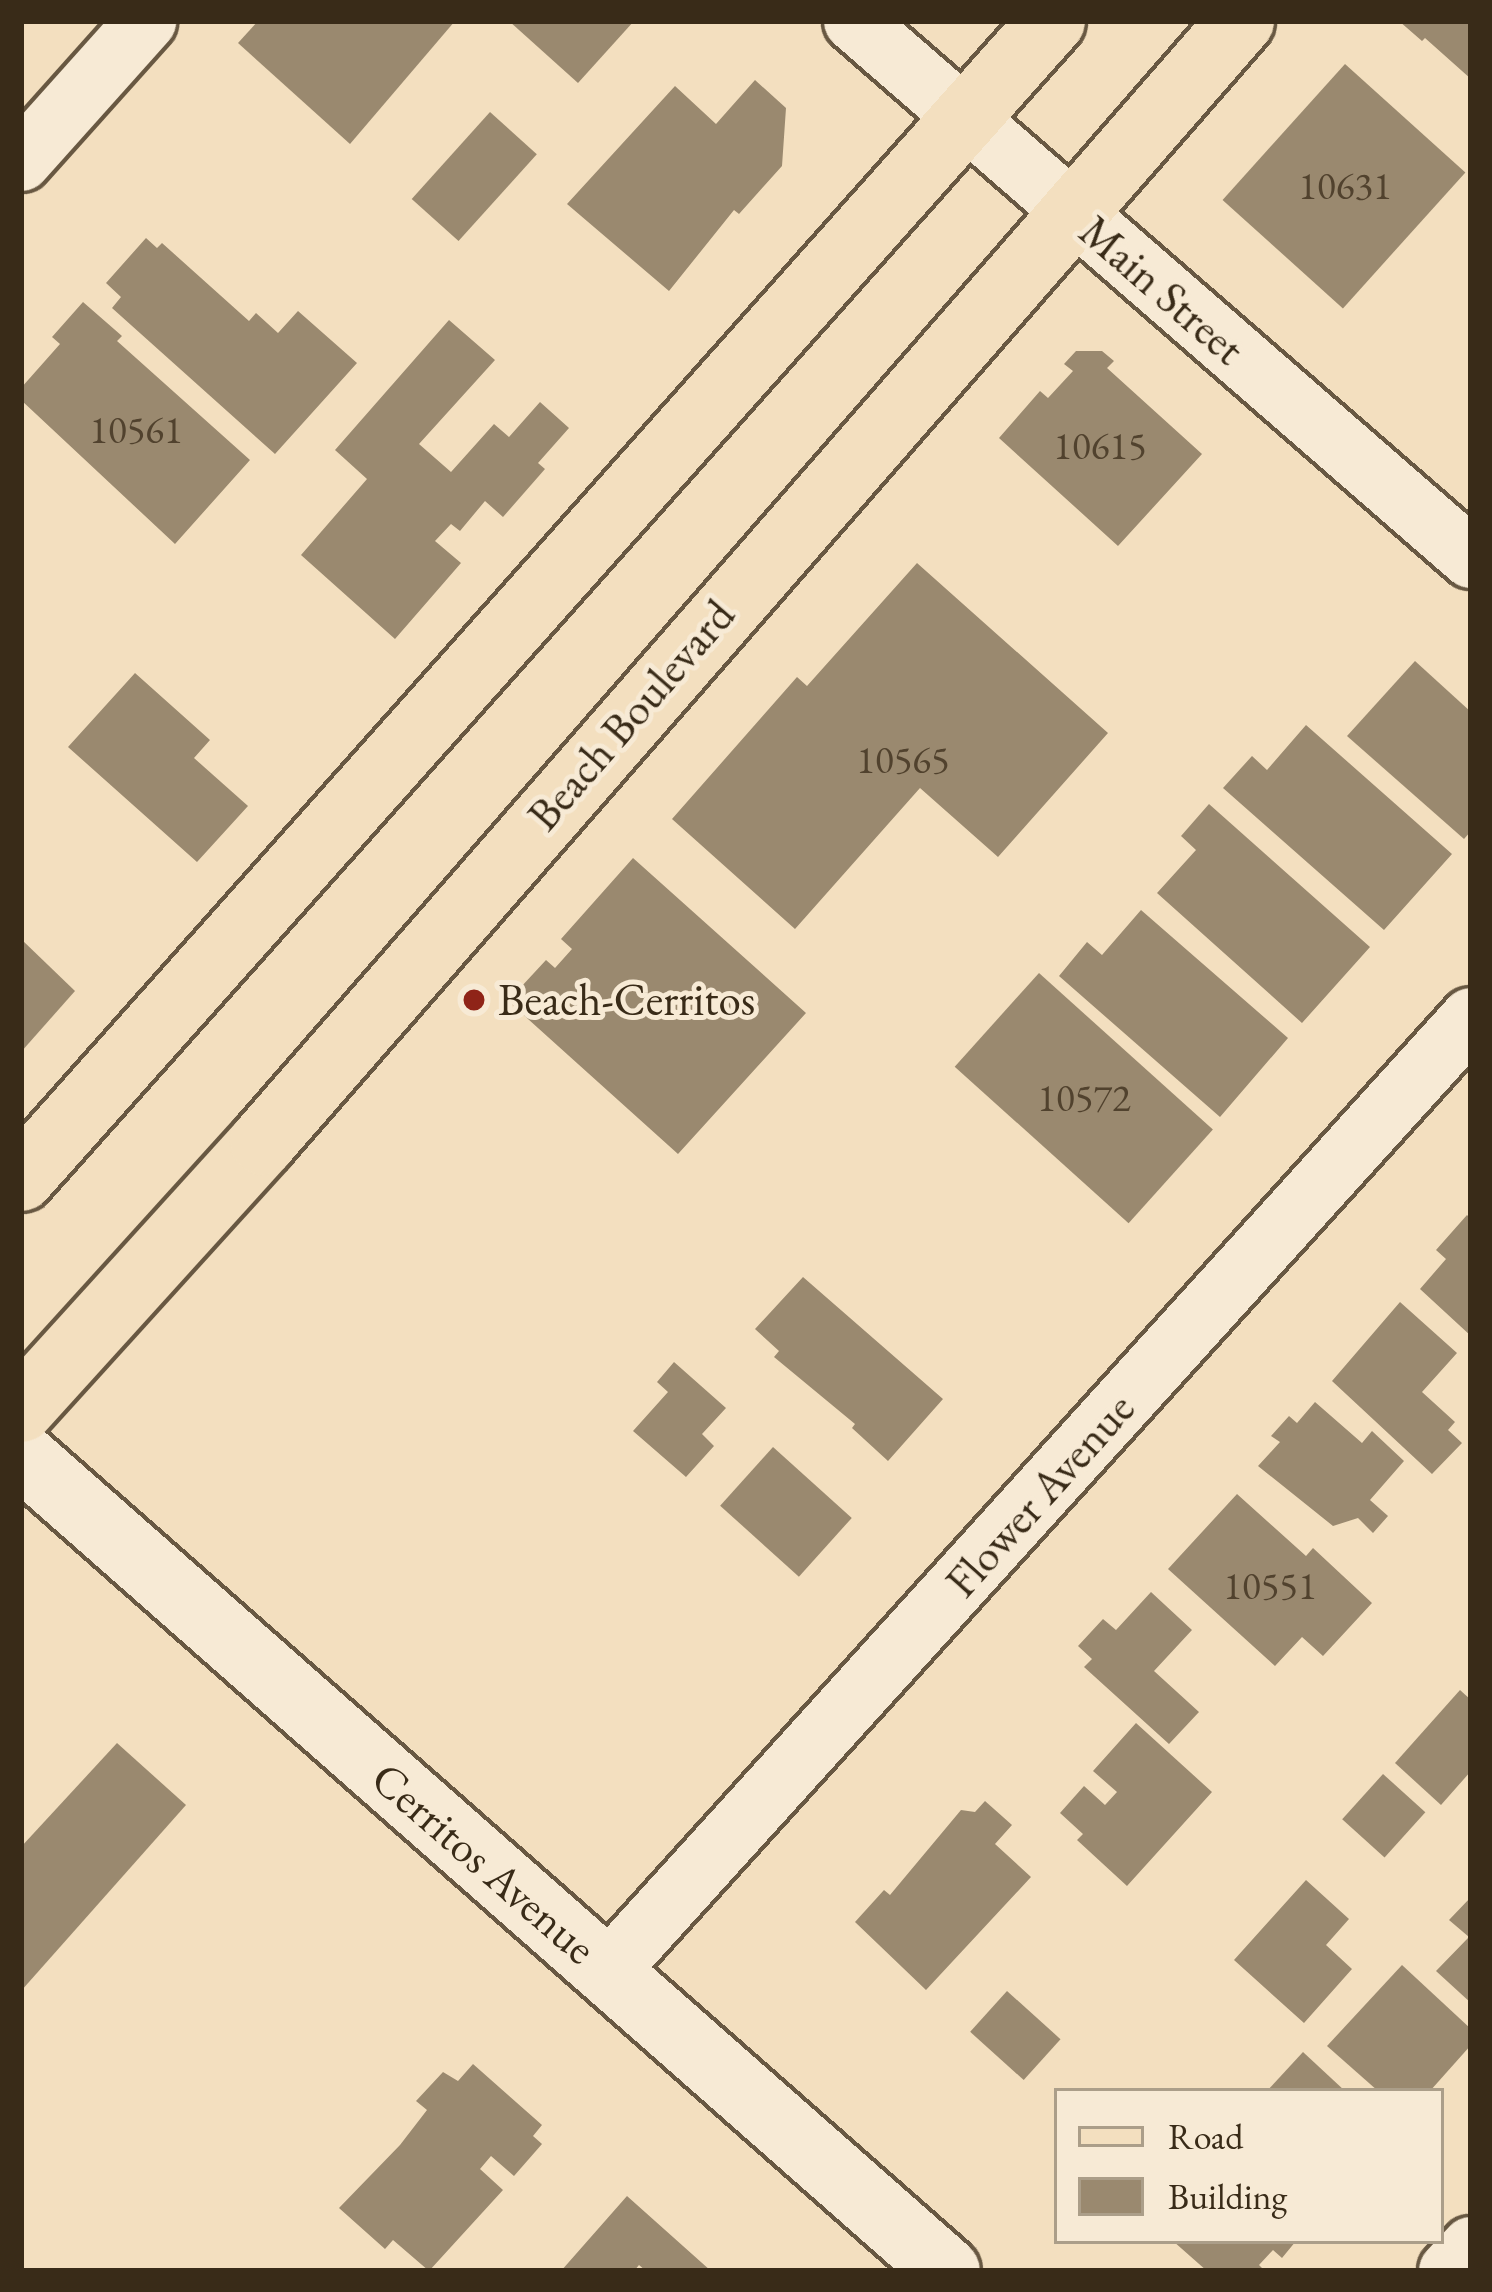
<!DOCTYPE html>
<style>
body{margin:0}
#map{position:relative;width:1492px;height:2292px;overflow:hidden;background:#f3dfbf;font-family:"EB Garamond",serif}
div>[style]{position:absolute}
.building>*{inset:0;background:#9a896f;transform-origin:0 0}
.roads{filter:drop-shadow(3px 0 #685842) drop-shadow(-3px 0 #685842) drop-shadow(0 3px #685842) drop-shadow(0 -3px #685842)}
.minor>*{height:60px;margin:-30px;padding:0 30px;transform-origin:30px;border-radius:30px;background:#f7ead5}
.secondary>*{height:66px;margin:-33px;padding:0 33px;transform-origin:33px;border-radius:33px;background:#f7ead5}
.primary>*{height:66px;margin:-33px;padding:0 33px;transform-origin:33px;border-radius:33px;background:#f3dfbf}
.dots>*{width:33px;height:33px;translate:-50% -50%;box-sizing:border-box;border:6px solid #f7ead5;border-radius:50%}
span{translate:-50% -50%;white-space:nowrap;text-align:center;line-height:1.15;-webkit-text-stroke:10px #f7ead5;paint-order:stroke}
.number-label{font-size:39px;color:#51422e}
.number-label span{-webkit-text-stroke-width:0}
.street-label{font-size:45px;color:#392b18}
.poi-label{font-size:45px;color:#392b18}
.left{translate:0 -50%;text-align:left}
.frame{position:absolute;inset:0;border:24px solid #392b18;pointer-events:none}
.legend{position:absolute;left:1054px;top:2088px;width:390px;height:156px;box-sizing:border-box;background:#f7ead5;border:3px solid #ab9e89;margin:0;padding:15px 21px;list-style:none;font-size:36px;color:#392b18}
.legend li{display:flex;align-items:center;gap:24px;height:60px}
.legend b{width:60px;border:3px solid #ab9e89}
</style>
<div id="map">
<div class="building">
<i style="clip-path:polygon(258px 21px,455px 21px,350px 144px,238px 43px)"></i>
<i style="clip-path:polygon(509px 21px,634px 21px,578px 83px)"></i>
<i style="clip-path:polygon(1399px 21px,1471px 21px,1471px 79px,1425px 38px,1422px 41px)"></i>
<i style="left:1345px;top:64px;width:162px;height:183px;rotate:42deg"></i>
<i style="clip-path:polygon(755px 80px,786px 108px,782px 166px,739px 214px,734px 210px,669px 291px,567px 204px,675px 86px,716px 124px)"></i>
<i style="left:490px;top:112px;width:63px;height:117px;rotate:42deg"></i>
<i style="clip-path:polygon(146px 238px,157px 248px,162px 243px,249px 321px,256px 313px,278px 333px,298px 311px,357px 363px,275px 454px,112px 308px,121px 297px,106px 283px)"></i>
<i style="clip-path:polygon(83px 302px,122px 336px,117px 341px,250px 460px,175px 544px,21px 400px,21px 388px,60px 344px,52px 337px)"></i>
<i style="clip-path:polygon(449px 320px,495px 360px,419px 444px,451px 472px,494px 424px,509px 437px,540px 402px,569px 428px,538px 463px,545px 469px,503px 517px,485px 501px,460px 531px,451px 524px,435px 541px,461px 563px,395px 639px,301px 555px,367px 479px,335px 450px)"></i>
<i style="clip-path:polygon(1076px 351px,1102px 351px,1114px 361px,1107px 368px,1202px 454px,1118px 546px,999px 438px,1040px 391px,1048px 398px,1073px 371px,1064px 364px)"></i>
<i style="clip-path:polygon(917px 563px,1108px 733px,998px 857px,920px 788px,795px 929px,672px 819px,797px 677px,807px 686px)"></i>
<i style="clip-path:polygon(1415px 661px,1471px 712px,1471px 831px,1464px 839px,1347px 736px)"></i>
<i style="clip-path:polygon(135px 673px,210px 740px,194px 758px,248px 806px,197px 862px,68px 747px)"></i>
<i style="clip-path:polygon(1306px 725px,1452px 854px,1384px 930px,1223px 788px,1252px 756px,1267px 770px)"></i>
<i style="clip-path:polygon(1209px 804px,1370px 947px,1302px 1023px,1157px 893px,1196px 850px,1181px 836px)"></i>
<i style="clip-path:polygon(633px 858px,806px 1013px,678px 1154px,508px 1001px,546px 960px,555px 968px,572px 949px,561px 939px)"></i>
<i style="clip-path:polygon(1141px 910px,1288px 1038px,1220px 1117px,1059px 976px,1087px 942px,1102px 955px)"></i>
<i style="clip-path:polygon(21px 939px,75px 991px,21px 1052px)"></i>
<i style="left:1039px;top:973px;width:234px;height:126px;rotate:42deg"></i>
<i style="clip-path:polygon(1467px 1215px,1471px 1219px,1471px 1336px,1420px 1289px,1446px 1259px,1436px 1250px)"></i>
<i style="clip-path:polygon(803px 1277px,943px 1399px,888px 1461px,852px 1428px,855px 1424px,774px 1357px,779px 1351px,755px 1329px)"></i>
<i style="clip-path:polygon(1400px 1302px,1457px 1353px,1422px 1392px,1455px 1422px,1448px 1430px,1462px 1443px,1432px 1474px,1332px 1381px)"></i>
<i style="clip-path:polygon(674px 1362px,726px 1408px,702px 1434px,714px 1446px,686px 1477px,633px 1431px,668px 1392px,657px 1382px)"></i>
<i style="clip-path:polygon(1315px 1402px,1362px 1443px,1372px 1431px,1404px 1461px,1370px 1500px,1388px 1516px,1373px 1533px,1358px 1518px,1333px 1526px,1258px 1466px,1280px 1442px,1271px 1436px,1289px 1416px,1297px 1423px)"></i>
<i style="left:773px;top:1447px;width:106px;height:79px;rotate:42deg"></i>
<i style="clip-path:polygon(1237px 1494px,1306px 1556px,1313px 1548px,1372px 1603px,1323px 1656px,1302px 1637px,1275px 1666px,1168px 1569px)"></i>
<i style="clip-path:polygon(1151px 1592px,1192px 1630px,1154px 1671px,1199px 1712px,1169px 1744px,1084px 1667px,1092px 1659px,1078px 1646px,1103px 1619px,1116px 1630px)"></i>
<i style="clip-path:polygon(1460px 1690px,1471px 1700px,1471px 1771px,1441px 1805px,1395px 1763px)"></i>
<i style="clip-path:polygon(1136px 1723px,1212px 1792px,1127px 1886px,1077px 1840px,1083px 1834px,1060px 1813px,1084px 1786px,1105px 1805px,1117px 1792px,1093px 1771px)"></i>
<i style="clip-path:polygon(117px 1743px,186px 1805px,21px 1991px,21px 1847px)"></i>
<i style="left:1383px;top:1774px;width:57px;height:61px;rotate:42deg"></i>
<i style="clip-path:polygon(985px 1801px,1012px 1825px,995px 1844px,1031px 1877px,926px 1990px,855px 1922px,884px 1890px,890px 1895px,961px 1810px,975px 1812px)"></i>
<i style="clip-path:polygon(1306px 1880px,1349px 1919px,1326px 1945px,1352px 1969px,1304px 2023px,1234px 1960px)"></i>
<i style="clip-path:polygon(1471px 1897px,1471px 2003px,1436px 1971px,1469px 1937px,1449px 1920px)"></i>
<i style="clip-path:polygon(1402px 1965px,1471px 2029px,1471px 2045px,1430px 2091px,1378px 2091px,1327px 2046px)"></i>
<i style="left:1007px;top:1991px;width:72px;height:55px;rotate:42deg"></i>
<i style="clip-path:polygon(1303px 2052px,1345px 2091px,1267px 2091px)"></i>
<i style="clip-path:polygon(473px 2064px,542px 2125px,533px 2136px,542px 2144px,514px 2176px,491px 2156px,480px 2169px,503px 2190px,429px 2271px,393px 2240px,385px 2249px,339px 2208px,400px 2145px,427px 2110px,416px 2101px,443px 2072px,458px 2081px)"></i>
<i style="clip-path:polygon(627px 2196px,711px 2271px,646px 2271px,639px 2265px,634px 2271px,561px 2271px)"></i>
<i style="clip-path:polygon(1173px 2241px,1296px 2241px,1282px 2258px,1273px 2250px,1259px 2265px,1265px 2271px,1207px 2271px)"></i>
</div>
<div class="roads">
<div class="minor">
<i style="left:854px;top:21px;width:818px;rotate:41.03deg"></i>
<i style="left:21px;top:161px;width:188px;rotate:-48.2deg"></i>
<i style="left:607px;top:1972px;width:1287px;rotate:-47.83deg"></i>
<i style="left:1449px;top:2271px;width:33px;rotate:-47deg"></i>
</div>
<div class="secondary">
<i style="left:21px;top:1455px;width:1234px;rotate:41.39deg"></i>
</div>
<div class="primary">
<i style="left:21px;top:1178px;width:1550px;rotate:-48.3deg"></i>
<i style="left:21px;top:1409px;width:360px;rotate:-47.8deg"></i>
<i style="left:263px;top:1142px;width:1488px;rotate:-48.9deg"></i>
</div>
</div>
<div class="dots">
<i style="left:474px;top:1000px;background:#8f2418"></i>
</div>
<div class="number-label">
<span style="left:1345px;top:186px">10631</span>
<span style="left:136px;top:430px">10561</span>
<span style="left:1100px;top:446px">10615</span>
<span style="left:903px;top:760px">10565</span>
<span style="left:1084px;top:1098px">10572</span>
<span style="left:1270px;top:1586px">10551</span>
</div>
<div class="street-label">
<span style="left:1162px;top:290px;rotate:41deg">Main Street</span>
<span style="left:631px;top:715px;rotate:-49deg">Beach Boulevard</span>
<span style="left:1040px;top:1495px;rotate:-48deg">Flower Avenue</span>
<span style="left:484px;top:1863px;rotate:41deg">Cerritos Avenue</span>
</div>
<div class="poi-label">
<span class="left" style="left:498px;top:1000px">Beach-Cerritos</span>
</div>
<div class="frame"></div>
<ul class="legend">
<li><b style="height:15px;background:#f3dfbf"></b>Road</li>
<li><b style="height:33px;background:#9a896f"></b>Building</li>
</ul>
</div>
